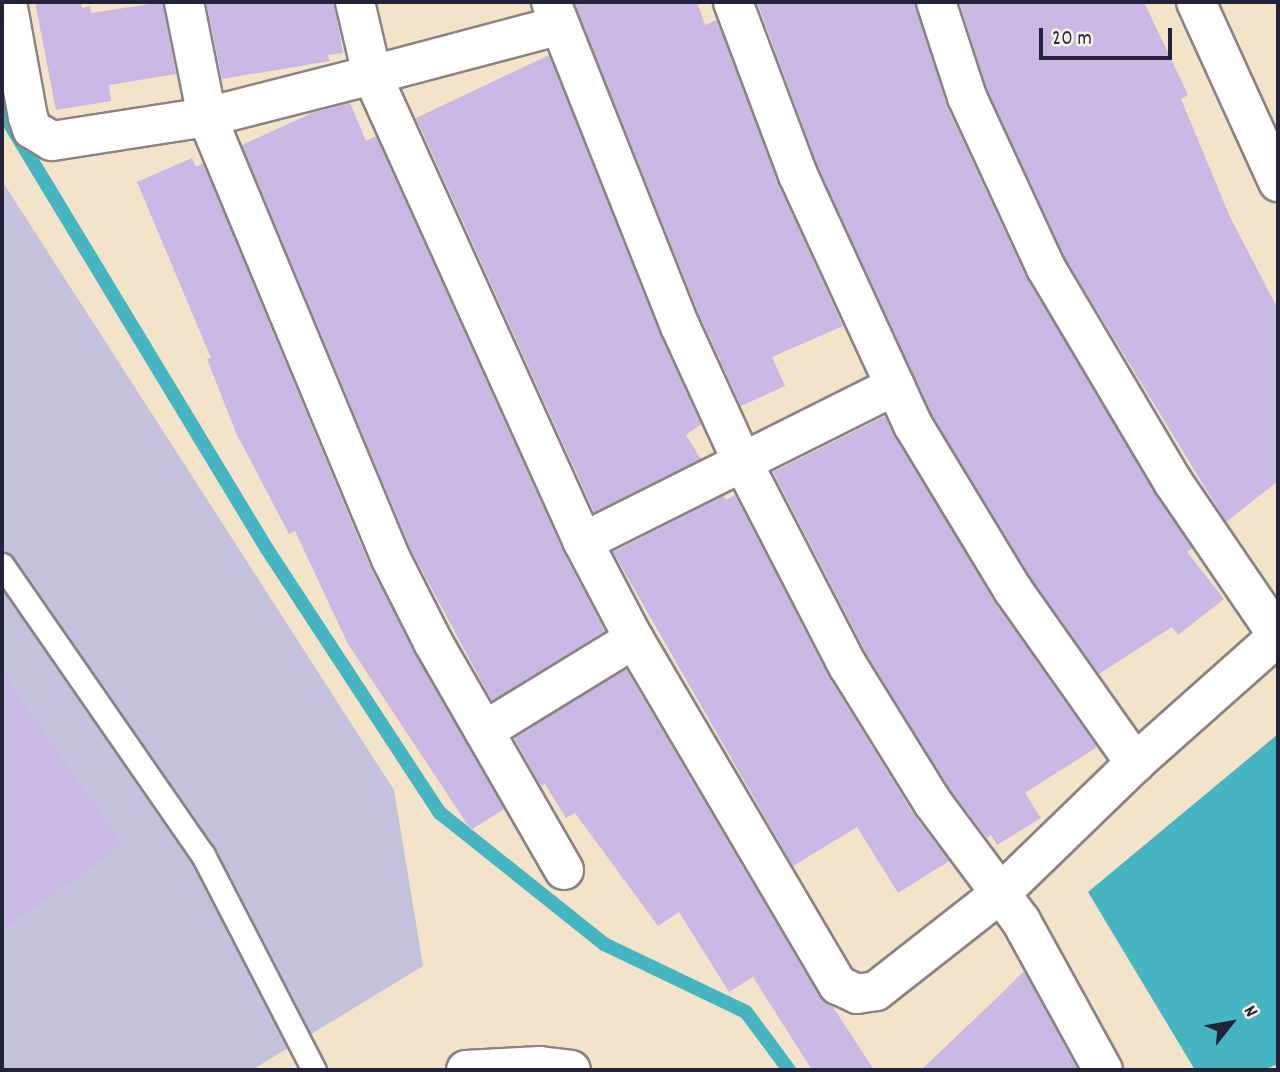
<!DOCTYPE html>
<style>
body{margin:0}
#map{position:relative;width:1280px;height:1072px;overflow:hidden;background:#f3e3c8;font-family:Dekko,sans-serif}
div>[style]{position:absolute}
.industrial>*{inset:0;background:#c3c1db}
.water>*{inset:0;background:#47b5c1}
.stream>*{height:14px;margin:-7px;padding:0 7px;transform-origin:7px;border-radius:7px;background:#47b5c1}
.building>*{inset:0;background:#c9b8e4}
.roads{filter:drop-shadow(2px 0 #8a8282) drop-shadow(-2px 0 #8a8282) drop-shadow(0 2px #8a8282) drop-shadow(0 -2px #8a8282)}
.service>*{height:23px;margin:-11.5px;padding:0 11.5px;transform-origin:11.5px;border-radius:11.5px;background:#fff}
.minor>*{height:38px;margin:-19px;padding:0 19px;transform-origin:19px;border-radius:19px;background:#fff}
.tertiary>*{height:38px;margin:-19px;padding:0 19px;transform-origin:19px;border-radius:19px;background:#fff}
span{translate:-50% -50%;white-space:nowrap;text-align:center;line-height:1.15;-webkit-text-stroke:5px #f7f3e8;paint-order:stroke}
.frame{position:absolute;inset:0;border:4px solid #22223b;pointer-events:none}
.north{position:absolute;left:1196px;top:988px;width:70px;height:70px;-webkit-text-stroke:5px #f7f3e8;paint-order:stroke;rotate:59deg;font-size:19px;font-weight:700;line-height:28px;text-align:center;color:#22223b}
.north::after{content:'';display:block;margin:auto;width:24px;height:32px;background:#22223b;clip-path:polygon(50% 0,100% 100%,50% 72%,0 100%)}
.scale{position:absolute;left:1039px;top:28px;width:133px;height:32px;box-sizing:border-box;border:4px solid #22223b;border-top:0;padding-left:9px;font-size:21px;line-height:24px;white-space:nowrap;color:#22223b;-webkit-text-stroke:5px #f7f3e8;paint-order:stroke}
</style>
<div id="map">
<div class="industrial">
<i style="clip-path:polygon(2px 181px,394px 790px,423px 966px,252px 1070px,2px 1070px)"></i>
</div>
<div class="water">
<i style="clip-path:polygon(1278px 734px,1278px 1064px,1263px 1070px,1195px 1070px,1088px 892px)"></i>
</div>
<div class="stream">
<i style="left:2px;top:111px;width:512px;rotate:58.83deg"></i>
<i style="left:267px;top:549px;width:316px;rotate:56.8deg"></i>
<i style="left:440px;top:813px;width:210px;rotate:38.6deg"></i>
<i style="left:604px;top:944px;width:157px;rotate:25.6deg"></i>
<i style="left:746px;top:1012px;width:72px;rotate:53.4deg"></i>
</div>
<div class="building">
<i style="clip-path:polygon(35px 2px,81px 2px,82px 8px,90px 6px,91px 13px,163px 2px,176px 74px,109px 85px,111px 101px,56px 110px)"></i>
<i style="clip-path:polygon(206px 2px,334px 2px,343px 53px,328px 55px,330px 61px,222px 79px)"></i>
<i style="clip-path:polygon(574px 2px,697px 2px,705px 25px,717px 20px,778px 183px,843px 326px,772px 357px,785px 386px,741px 406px,700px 317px)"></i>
<i style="clip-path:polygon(757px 2px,915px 2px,947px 106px,1026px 277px,1192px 549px,1187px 552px,1224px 599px,1178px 635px,1172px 627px,1099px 674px,1031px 578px,932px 415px,818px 167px)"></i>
<i style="clip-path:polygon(959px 2px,1144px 2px,1188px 95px,1181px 99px,1230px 217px,1278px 309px,1278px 481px,1226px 522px,1065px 258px,987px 89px)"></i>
<i style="clip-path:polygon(549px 55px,660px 334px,701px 424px,686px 435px,701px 459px,594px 512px,416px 118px)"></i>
<i style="clip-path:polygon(350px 103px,366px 141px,376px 136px,563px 551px,605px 631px,492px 701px,411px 550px,242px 145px,312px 113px)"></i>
<i style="clip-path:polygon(192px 158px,196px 167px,203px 163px,371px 569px,504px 809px,471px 830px,348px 644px,295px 531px,289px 534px,236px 433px,207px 359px,211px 358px,137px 182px)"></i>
<i style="clip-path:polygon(885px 416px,994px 601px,1097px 747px,1025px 793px,1041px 818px,997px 845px,991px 835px,987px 838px,951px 791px,867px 655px,773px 472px)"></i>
<i style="clip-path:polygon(735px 495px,829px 677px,914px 815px,949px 861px,898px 893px,857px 827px,793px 866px,613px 552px,723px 496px,726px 500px)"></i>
<i style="clip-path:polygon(626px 669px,819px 996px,833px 1007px,874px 1070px,812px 1070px,753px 977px,729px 992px,679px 912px,658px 926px,575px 813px,566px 818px,545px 784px,541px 786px,514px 738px)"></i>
<i style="clip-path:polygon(2px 672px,123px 845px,2px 930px)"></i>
<i style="clip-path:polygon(1024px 971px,1078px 1070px,921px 1070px,1001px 994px)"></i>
</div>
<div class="roads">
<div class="service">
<i style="left:2px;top:565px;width:353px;rotate:55.3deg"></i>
<i style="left:203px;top:855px;width:242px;rotate:62.7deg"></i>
</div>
<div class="minor">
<i style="left:7px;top:2px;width:117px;rotate:79.7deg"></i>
<i style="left:28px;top:117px;width:13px;rotate:72deg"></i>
<i style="left:32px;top:129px;width:23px;rotate:31deg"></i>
<i style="left:52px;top:141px;width:157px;rotate:-8.8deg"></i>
<i style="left:207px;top:117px;width:117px;rotate:-101.3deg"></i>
<i style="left:355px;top:2px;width:75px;rotate:76.9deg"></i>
<i style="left:372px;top:75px;width:191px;rotate:-14.8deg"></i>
<i style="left:551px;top:2px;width:349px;rotate:68.3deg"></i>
<i style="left:680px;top:326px;width:146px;rotate:65.4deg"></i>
<i style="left:741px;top:459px;width:233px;rotate:62.7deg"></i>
<i style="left:848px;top:666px;width:161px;rotate:58.2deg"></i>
<i style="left:933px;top:803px;width:147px;rotate:53.3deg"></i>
<i style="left:1021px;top:921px;width:170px;rotate:61.2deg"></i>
<i style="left:733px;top:2px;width:185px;rotate:69.4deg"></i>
<i style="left:798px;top:175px;width:275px;rotate:65.3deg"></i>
<i style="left:913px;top:425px;width:193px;rotate:58.8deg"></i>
<i style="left:1013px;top:590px;width:212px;rotate:54.8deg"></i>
<i style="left:936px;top:2px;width:100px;rotate:71.9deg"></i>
<i style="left:967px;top:97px;width:188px;rotate:65.2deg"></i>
<i style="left:1046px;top:268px;width:249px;rotate:59.3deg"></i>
<i style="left:1173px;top:482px;width:186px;rotate:55.7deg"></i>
<i style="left:1196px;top:2px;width:198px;rotate:65.5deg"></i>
<i style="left:583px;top:542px;width:349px;rotate:-26.6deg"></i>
<i style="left:484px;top:731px;width:176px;rotate:-31.5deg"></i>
<i style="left:564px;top:870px;width:263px;rotate:-119.9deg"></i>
<i style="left:433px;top:642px;width:93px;rotate:-116.8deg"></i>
<i style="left:391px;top:559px;width:479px;rotate:-112.6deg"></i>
<i style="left:207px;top:117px;width:170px;rotate:-14.3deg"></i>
<i style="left:372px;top:75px;width:512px;rotate:65.69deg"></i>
<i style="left:583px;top:542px;width:110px;rotate:62.3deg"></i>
<i style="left:634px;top:639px;width:402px;rotate:59.5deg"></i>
<i style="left:838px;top:985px;width:21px;rotate:25deg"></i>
<i style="left:857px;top:994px;width:19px;rotate:-9deg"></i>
<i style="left:876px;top:991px;width:159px;rotate:-38.1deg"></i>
<i style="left:1001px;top:893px;width:187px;rotate:-44.1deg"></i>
<i style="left:1135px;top:763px;width:191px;rotate:-41.6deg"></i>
</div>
<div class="tertiary">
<i style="left:466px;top:1070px;width:74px;rotate:-3.1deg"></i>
<i style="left:540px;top:1066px;width:31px;rotate:7deg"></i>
</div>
</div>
<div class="frame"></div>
<div class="north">N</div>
<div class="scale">20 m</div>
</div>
